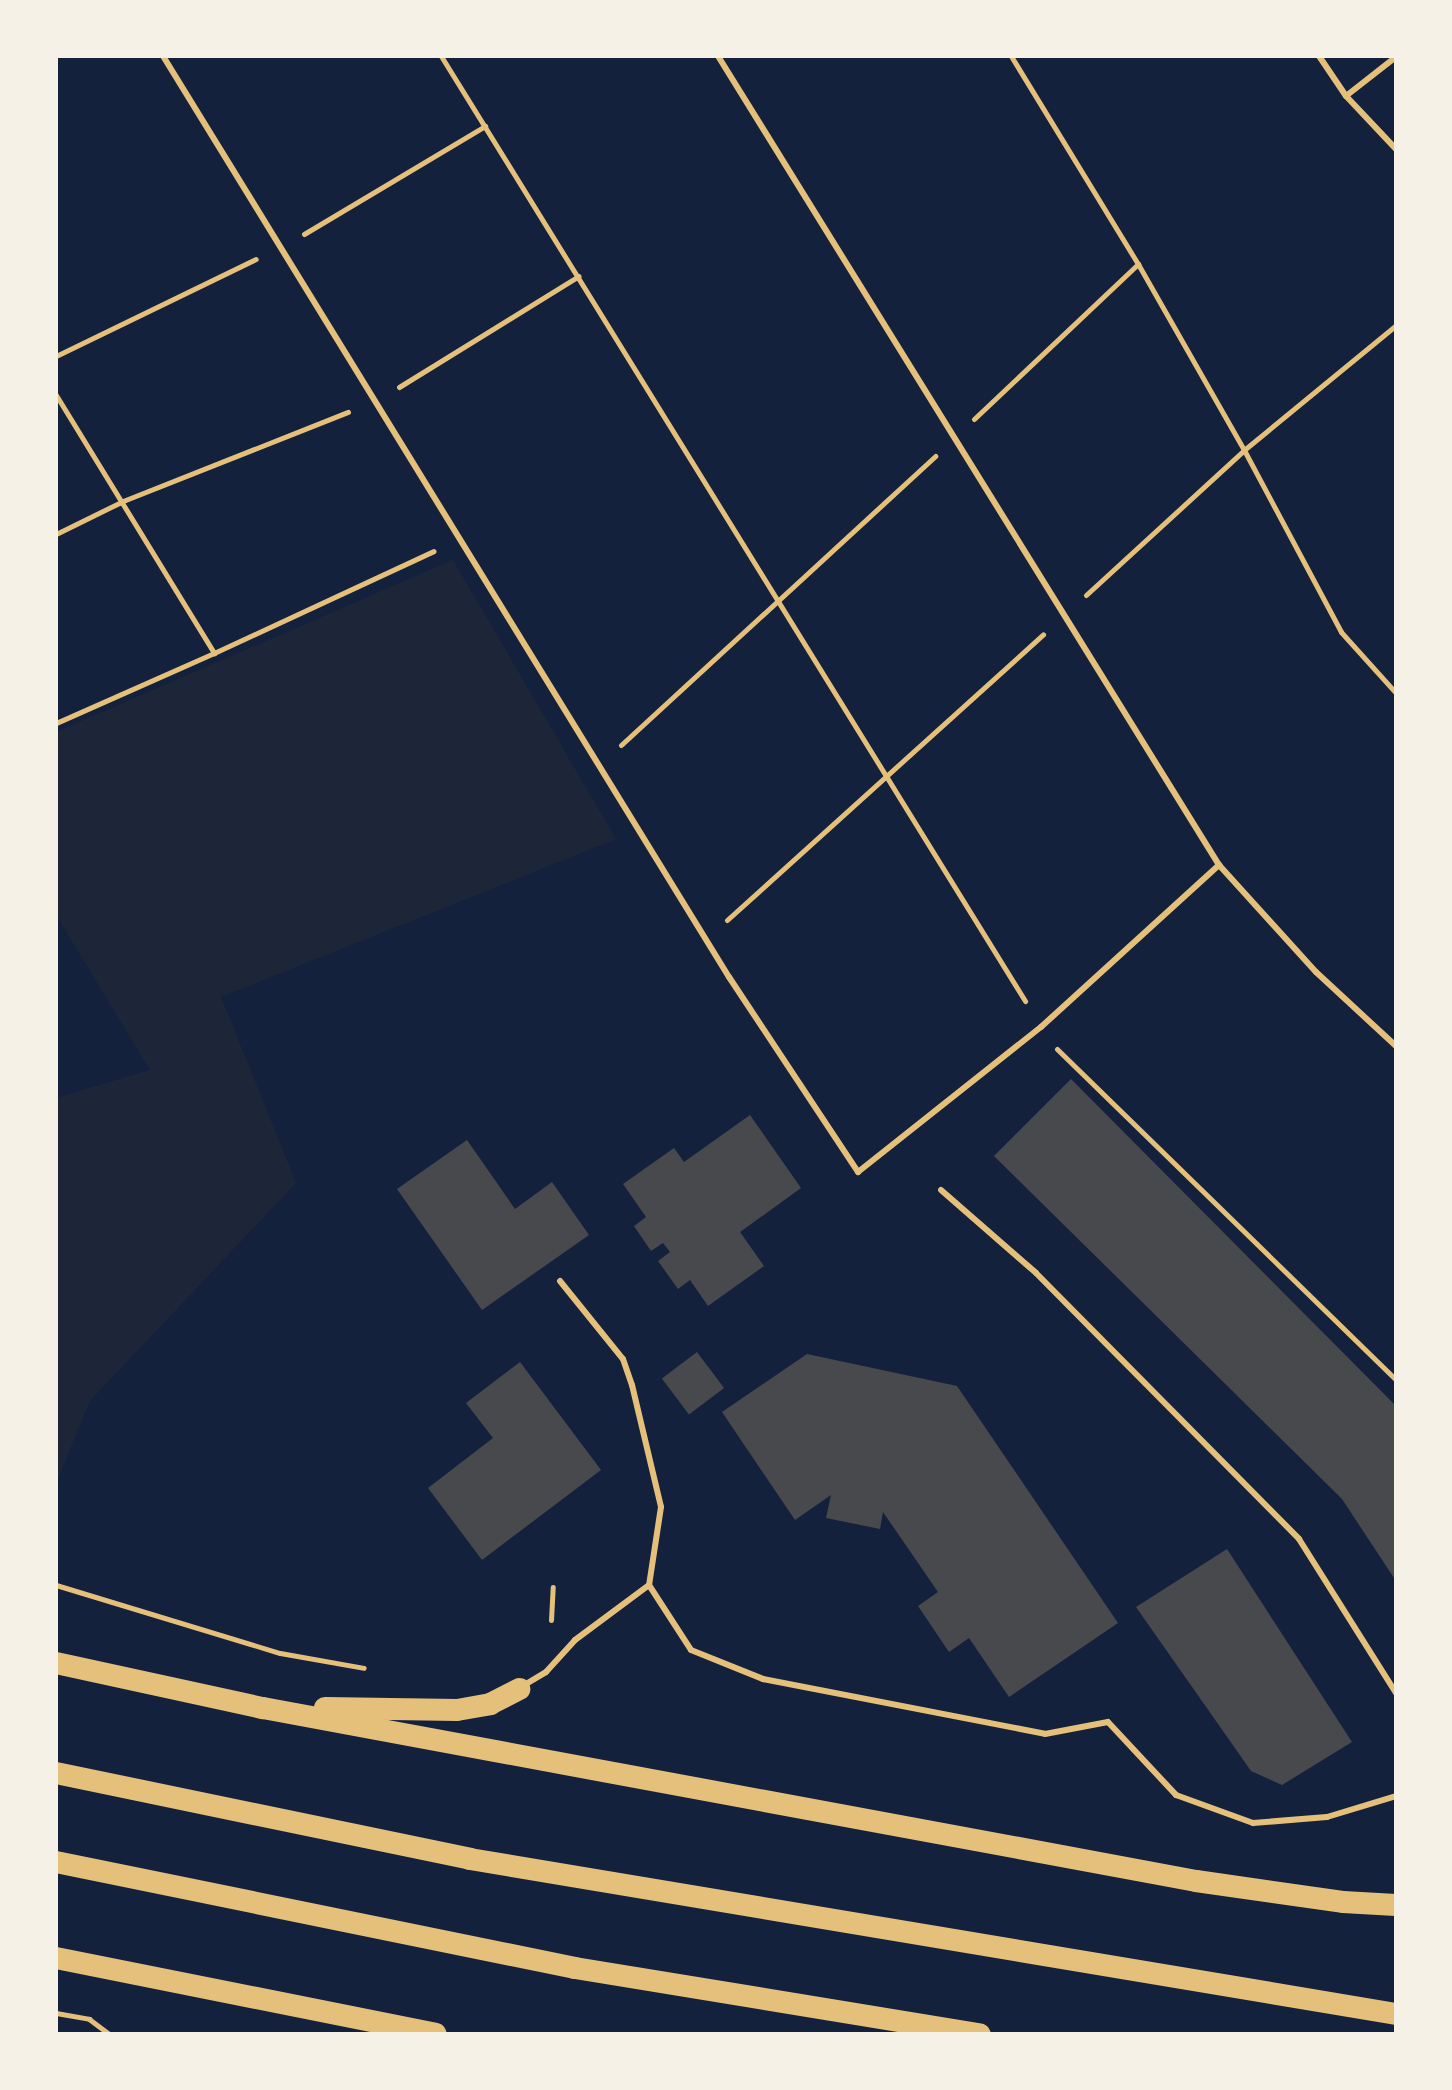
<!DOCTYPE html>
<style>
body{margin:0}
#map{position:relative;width:1452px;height:2090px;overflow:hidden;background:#14213d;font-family:"Source Sans 3",sans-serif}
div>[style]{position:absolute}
.green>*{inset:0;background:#1d2539}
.building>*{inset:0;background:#48494c;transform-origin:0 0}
.path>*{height:5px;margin:-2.5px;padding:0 2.5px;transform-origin:2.5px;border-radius:2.5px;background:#e5c07b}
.service>*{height:6px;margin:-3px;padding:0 3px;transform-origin:3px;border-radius:3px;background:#e5c07b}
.trunk>*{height:22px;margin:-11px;padding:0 11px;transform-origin:11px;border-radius:11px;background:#e5c07b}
span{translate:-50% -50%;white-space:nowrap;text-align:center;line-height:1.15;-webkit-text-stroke:7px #f6f1e7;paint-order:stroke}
.frame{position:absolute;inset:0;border:58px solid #f6f1e7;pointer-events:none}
</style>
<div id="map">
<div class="green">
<i style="clip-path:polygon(453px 560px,616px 839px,221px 997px,296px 1183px,90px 1401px,56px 1483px,56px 1098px,150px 1070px,56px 915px,56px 732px)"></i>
</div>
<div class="building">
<i style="clip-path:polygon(1071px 1079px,1396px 1406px,1396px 1581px,1342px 1499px,994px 1156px)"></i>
<i style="clip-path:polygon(750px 1115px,801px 1188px,740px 1232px,764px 1266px,708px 1306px,690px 1280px,678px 1289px,658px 1261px,670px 1252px,663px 1243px,651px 1251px,634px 1226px,646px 1217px,623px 1184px,674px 1148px,684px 1162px)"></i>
<i style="clip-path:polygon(467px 1140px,515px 1209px,552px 1182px,589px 1235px,482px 1310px,397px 1189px)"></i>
<i style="left:697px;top:1352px;width:45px;height:44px;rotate:53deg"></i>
<i style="clip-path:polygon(807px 1354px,957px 1386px,1118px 1623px,1009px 1697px,969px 1638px,949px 1652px,918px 1606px,938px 1592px,883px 1512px,880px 1529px,826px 1518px,831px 1495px,795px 1520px,722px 1412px)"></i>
<i style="clip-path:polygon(520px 1362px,601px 1470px,482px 1560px,428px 1488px,493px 1438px,466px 1403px)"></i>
<i style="clip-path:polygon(1227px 1549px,1352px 1742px,1282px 1785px,1251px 1771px,1136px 1607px)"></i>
</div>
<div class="path">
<i style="left:441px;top:56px;width:1111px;rotate:58.28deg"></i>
<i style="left:1011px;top:56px;width:244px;rotate:58.6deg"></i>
<i style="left:1138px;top:264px;width:214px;rotate:60.3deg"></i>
<i style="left:1244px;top:450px;width:206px;rotate:61.9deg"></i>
<i style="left:1341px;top:632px;width:82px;rotate:48deg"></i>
<i style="left:304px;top:234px;width:211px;rotate:-30.8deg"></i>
<i style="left:56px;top:356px;width:222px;rotate:-25.9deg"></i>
<i style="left:399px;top:387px;width:211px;rotate:-31.7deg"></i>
<i style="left:56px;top:395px;width:303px;rotate:58.5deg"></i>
<i style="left:214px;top:653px;width:173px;rotate:156.1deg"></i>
<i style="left:974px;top:419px;width:226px;rotate:-43.4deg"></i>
<i style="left:56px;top:534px;width:75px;rotate:-26.2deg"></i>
<i style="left:123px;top:501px;width:242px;rotate:-21.6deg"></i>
<i style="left:1086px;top:595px;width:214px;rotate:-42.5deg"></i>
<i style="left:1244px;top:450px;width:197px;rotate:-39.4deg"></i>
<i style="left:214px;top:653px;width:242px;rotate:-24.9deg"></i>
<i style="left:621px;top:745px;width:427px;rotate:-42.6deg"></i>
<i style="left:727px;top:920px;width:426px;rotate:-42.1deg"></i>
<i style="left:1057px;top:1049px;width:474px;rotate:44.3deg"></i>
<i style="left:56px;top:1585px;width:234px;rotate:16.9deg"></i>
<i style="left:280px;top:1653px;width:85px;rotate:10.1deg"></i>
<i style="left:551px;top:1620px;width:33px;rotate:-87deg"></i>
<i style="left:56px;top:2013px;width:34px;rotate:10deg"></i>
<i style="left:89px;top:2019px;width:25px;rotate:37deg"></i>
</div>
<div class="service">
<i style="left:163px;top:56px;width:1081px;rotate:58.43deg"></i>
<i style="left:729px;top:977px;width:234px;rotate:56.5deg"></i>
<i style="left:858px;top:1172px;width:233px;rotate:-38.4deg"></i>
<i style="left:1041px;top:1027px;width:241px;rotate:-42.3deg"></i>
<i style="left:1219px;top:865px;width:144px;rotate:47.8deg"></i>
<i style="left:1316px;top:972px;width:109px;rotate:42.8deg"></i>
<i style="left:718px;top:56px;width:952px;rotate:58.23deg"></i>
<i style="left:1319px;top:56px;width:48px;rotate:56deg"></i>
<i style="left:1346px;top:96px;width:73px;rotate:46.7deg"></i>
<i style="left:1346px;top:96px;width:63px;rotate:-38deg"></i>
<i style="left:941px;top:1190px;width:126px;rotate:41.1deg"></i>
<i style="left:1036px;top:1273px;width:374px;rotate:45.3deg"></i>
<i style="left:1299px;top:1539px;width:182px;rotate:57.8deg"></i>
<i style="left:560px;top:1281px;width:100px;rotate:51.1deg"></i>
<i style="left:623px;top:1359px;width:28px;rotate:71deg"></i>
<i style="left:632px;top:1385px;width:125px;rotate:76.6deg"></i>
<i style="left:661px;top:1507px;width:79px;rotate:98.7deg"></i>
<i style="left:649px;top:1585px;width:77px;rotate:57.1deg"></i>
<i style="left:691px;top:1650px;width:78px;rotate:21.9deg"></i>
<i style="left:763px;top:1679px;width:287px;rotate:11deg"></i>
<i style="left:1045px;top:1734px;width:64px;rotate:-10.8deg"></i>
<i style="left:1108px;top:1722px;width:100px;rotate:47deg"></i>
<i style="left:1176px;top:1795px;width:82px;rotate:20deg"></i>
<i style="left:1253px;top:1823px;width:74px;rotate:-4.6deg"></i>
<i style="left:1327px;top:1817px;width:72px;rotate:-16.9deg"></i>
<i style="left:521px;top:1687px;width:29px;rotate:-31deg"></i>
<i style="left:546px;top:1672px;width:43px;rotate:-47.8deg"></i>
<i style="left:575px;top:1640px;width:92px;rotate:-36.6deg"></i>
</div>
<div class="trunk">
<i style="left:56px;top:1663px;width:212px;rotate:12.3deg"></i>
<i style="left:263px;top:1708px;width:949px;rotate:10.5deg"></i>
<i style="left:1196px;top:1881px;width:148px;rotate:8.1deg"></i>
<i style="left:1343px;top:1902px;width:53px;rotate:3.2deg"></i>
<i style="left:325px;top:1708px;width:132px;rotate:0.9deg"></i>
<i style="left:457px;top:1710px;width:34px;rotate:-10deg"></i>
<i style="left:490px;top:1704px;width:33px;rotate:-27deg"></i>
<i style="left:56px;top:1773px;width:423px;rotate:11.7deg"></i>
<i style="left:470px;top:1859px;width:939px;rotate:9.5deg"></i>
<i style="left:56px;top:1862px;width:530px;rotate:11.54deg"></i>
<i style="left:575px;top:1968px;width:410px;rotate:9.3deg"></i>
<i style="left:56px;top:1958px;width:387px;rotate:11.3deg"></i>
</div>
<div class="frame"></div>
</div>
